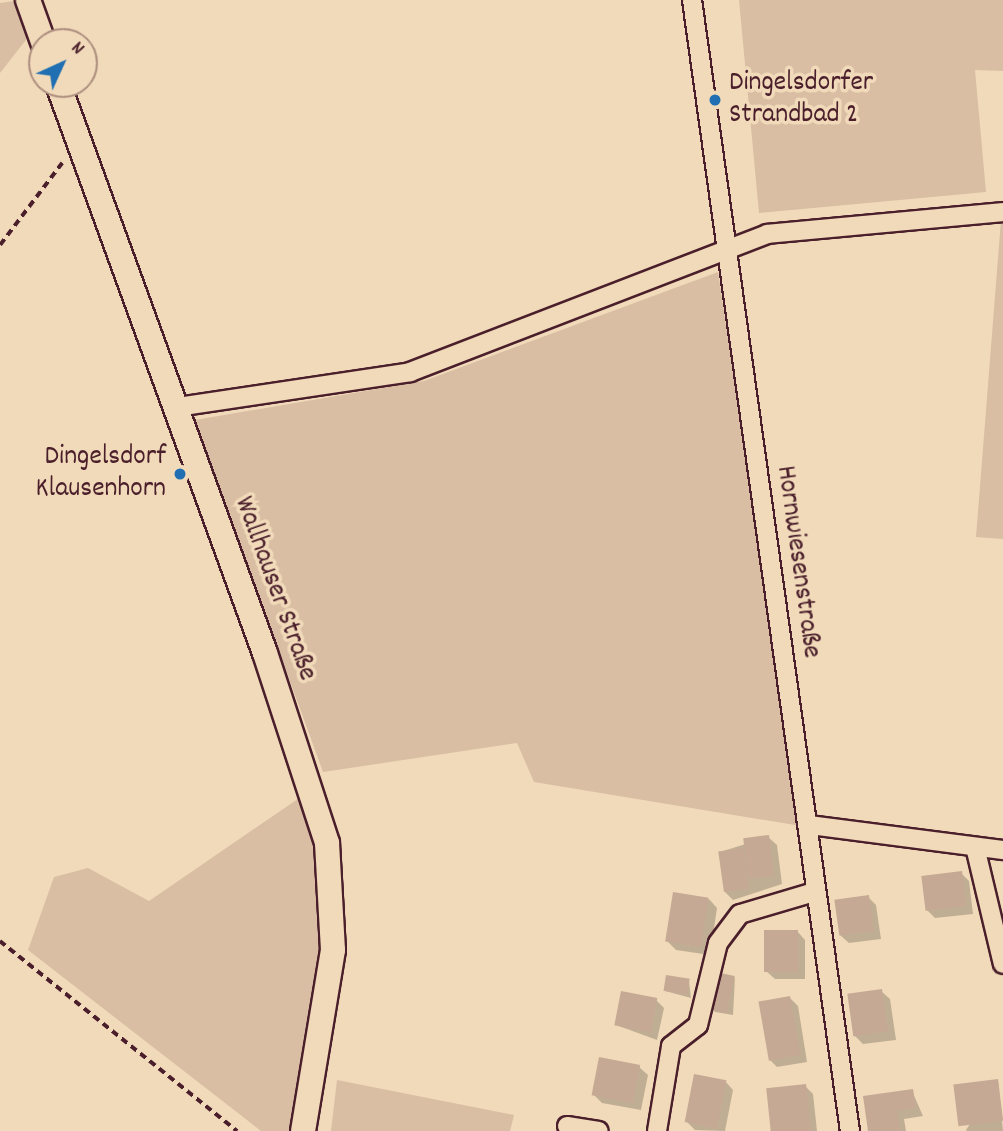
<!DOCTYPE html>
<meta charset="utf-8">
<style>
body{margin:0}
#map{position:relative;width:1003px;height:1131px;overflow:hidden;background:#f1dab9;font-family:Dekko,sans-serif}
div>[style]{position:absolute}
.green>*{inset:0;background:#d9bea4}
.shadow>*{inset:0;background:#0003}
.building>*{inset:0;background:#c5a994;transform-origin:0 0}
.path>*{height:3.5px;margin-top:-1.75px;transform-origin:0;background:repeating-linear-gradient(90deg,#4a1f2b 0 7px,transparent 0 12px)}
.roads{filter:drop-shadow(2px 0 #4a1f2b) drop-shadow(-2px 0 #4a1f2b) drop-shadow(0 2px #4a1f2b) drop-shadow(0 -2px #4a1f2b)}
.street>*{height:18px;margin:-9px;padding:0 9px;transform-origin:9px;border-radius:9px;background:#f1dab9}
.secondary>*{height:24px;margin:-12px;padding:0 12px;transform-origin:12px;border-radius:12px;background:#f1dab9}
.dots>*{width:19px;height:19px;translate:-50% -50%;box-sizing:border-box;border:4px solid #f1dab9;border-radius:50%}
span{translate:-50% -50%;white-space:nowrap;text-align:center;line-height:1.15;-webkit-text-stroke:7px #f1dab9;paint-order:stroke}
.poi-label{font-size:28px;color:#4a1f2b}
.left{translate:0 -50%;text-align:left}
.right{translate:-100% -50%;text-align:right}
.street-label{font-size:28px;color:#4a1f2b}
.north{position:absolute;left:28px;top:28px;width:70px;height:70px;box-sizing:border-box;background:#f1dab9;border:2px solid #ae8f80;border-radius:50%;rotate:45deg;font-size:19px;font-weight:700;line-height:28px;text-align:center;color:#4a1f2b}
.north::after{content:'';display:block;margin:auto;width:24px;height:32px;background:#1f6fb2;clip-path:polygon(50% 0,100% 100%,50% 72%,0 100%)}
</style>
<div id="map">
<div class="green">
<i style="clip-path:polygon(21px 0,33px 31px,0 73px,0 3px)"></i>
<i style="clip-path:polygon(739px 0,1003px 0,1003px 71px,975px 70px,986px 192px,759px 213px)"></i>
<i style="clip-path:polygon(1001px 220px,1003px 220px,1003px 539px,976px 537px)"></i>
<i style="clip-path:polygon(718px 272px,801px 826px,534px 782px,517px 743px,323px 772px,195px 420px,424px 381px)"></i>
<i style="clip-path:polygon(302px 796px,317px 845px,325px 952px,295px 1131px,261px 1131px,28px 950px,54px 877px,88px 868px,149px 901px)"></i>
<i style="clip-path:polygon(337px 1080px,514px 1115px,510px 1131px,331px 1131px)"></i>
</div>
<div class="shadow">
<i style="clip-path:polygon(768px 837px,777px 845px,782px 884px,733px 900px,725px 892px,720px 852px)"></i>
<i style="clip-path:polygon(961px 873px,969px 881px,973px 914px,935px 918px,927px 910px)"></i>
<i style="clip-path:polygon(868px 897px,876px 905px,881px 939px,849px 943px,840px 935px)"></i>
<i style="clip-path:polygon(709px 899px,717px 908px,710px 955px,676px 950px,668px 942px)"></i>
<i style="clip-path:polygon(797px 931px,805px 940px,805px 979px,775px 979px,766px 971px)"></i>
<i style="clip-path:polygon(735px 977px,733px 1015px,715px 1012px,711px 1008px)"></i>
<i style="clip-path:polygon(689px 981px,691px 998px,665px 991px)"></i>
<i style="clip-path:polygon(881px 991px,890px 999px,896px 1040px,863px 1044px,855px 1036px)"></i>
<i style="clip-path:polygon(790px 998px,798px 1006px,807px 1062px,777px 1067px,769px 1059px)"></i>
<i style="clip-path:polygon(656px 1000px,664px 1008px,657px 1040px,616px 1025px)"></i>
<i style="clip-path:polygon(639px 1067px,648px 1075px,641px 1110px,602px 1103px,594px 1095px)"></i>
<i style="clip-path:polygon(725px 1081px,733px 1090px,725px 1131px,695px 1130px,686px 1121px)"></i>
<i style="clip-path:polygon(998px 1081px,1003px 1131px,967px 1131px,966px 1130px)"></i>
<i style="clip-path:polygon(805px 1086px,813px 1094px,817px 1131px,772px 1131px)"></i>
<i style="clip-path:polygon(912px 1091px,923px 1116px,904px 1119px,906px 1131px,870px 1131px,865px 1097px)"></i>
</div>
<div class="building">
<i style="left:769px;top:835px;width:41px;height:26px;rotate:83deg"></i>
<i style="left:743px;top:848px;width:41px;height:25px;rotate:82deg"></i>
<i style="left:962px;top:871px;width:35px;height:41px;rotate:83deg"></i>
<i style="left:673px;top:892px;width:36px;height:50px;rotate:9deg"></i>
<i style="left:869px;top:895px;width:36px;height:35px;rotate:82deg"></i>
<i style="left:764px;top:930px;width:34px;height:42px"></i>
<i style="left:716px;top:972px;width:19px;height:38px;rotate:12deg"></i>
<i style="left:666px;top:975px;width:24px;height:16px;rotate:9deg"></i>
<i style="left:882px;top:989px;width:43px;height:35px;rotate:82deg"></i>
<i style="left:621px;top:991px;width:37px;height:35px;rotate:11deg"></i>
<i style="left:790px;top:996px;width:60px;height:32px;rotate:80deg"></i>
<i style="left:599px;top:1057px;width:42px;height:39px;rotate:11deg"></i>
<i style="left:694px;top:1074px;width:33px;height:49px;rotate:11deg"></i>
<i style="left:998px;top:1079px;width:42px;height:45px;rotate:83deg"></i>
<i style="left:806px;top:1084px;width:47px;height:40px;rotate:84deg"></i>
<i style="clip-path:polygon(913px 1089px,916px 1108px,897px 1111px,900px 1130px,868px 1131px,863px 1096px)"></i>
</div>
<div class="path">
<i style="left:0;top:245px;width:103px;rotate:-52.9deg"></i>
<i style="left:0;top:941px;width:304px;rotate:38.7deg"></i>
</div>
<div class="roads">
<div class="street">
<i style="left:692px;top:0;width:1142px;rotate:82.05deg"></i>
<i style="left:177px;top:407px;width:236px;rotate:-8.5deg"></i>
<i style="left:410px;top:372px;width:383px;rotate:-21.1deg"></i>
<i style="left:767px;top:234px;width:237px;rotate:-5.3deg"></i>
<i style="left:810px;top:825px;width:195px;rotate:7.4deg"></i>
<i style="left:976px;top:851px;width:116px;rotate:76.6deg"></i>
<i style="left:567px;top:1126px;width:32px;rotate:9deg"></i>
<i style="left:657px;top:1131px;width:86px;rotate:-80.6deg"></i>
<i style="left:671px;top:1046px;width:34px;rotate:-38deg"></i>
<i style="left:698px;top:1025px;width:84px;rotate:-76.3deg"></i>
<i style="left:718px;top:943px;width:36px;rotate:-53deg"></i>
<i style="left:740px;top:914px;width:77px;rotate:-16.6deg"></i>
</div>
<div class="secondary">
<i style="left:28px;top:0;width:45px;rotate:70.3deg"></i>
<i style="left:58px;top:84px;width:605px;rotate:70.01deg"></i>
<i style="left:265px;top:653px;width:200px;rotate:71.9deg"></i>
<i style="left:327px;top:843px;width:107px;rotate:86.8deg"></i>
<i style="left:333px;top:950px;width:183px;rotate:99.4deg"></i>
</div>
</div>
<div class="dots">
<i style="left:715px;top:100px;background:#1f6fb2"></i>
<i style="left:180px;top:474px;background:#1f6fb2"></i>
</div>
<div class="poi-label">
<span class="left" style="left:729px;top:100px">Dingelsdorfer<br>Strandbad 2</span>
<span class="right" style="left:166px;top:474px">Dingelsdorf<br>Klausenhorn</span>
</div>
<div class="street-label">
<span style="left:797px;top:562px;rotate:82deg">Hornwiesenstraße</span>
<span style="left:274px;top:589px;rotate:70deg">Wallhauser Straße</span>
</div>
<div class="north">N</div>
</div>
